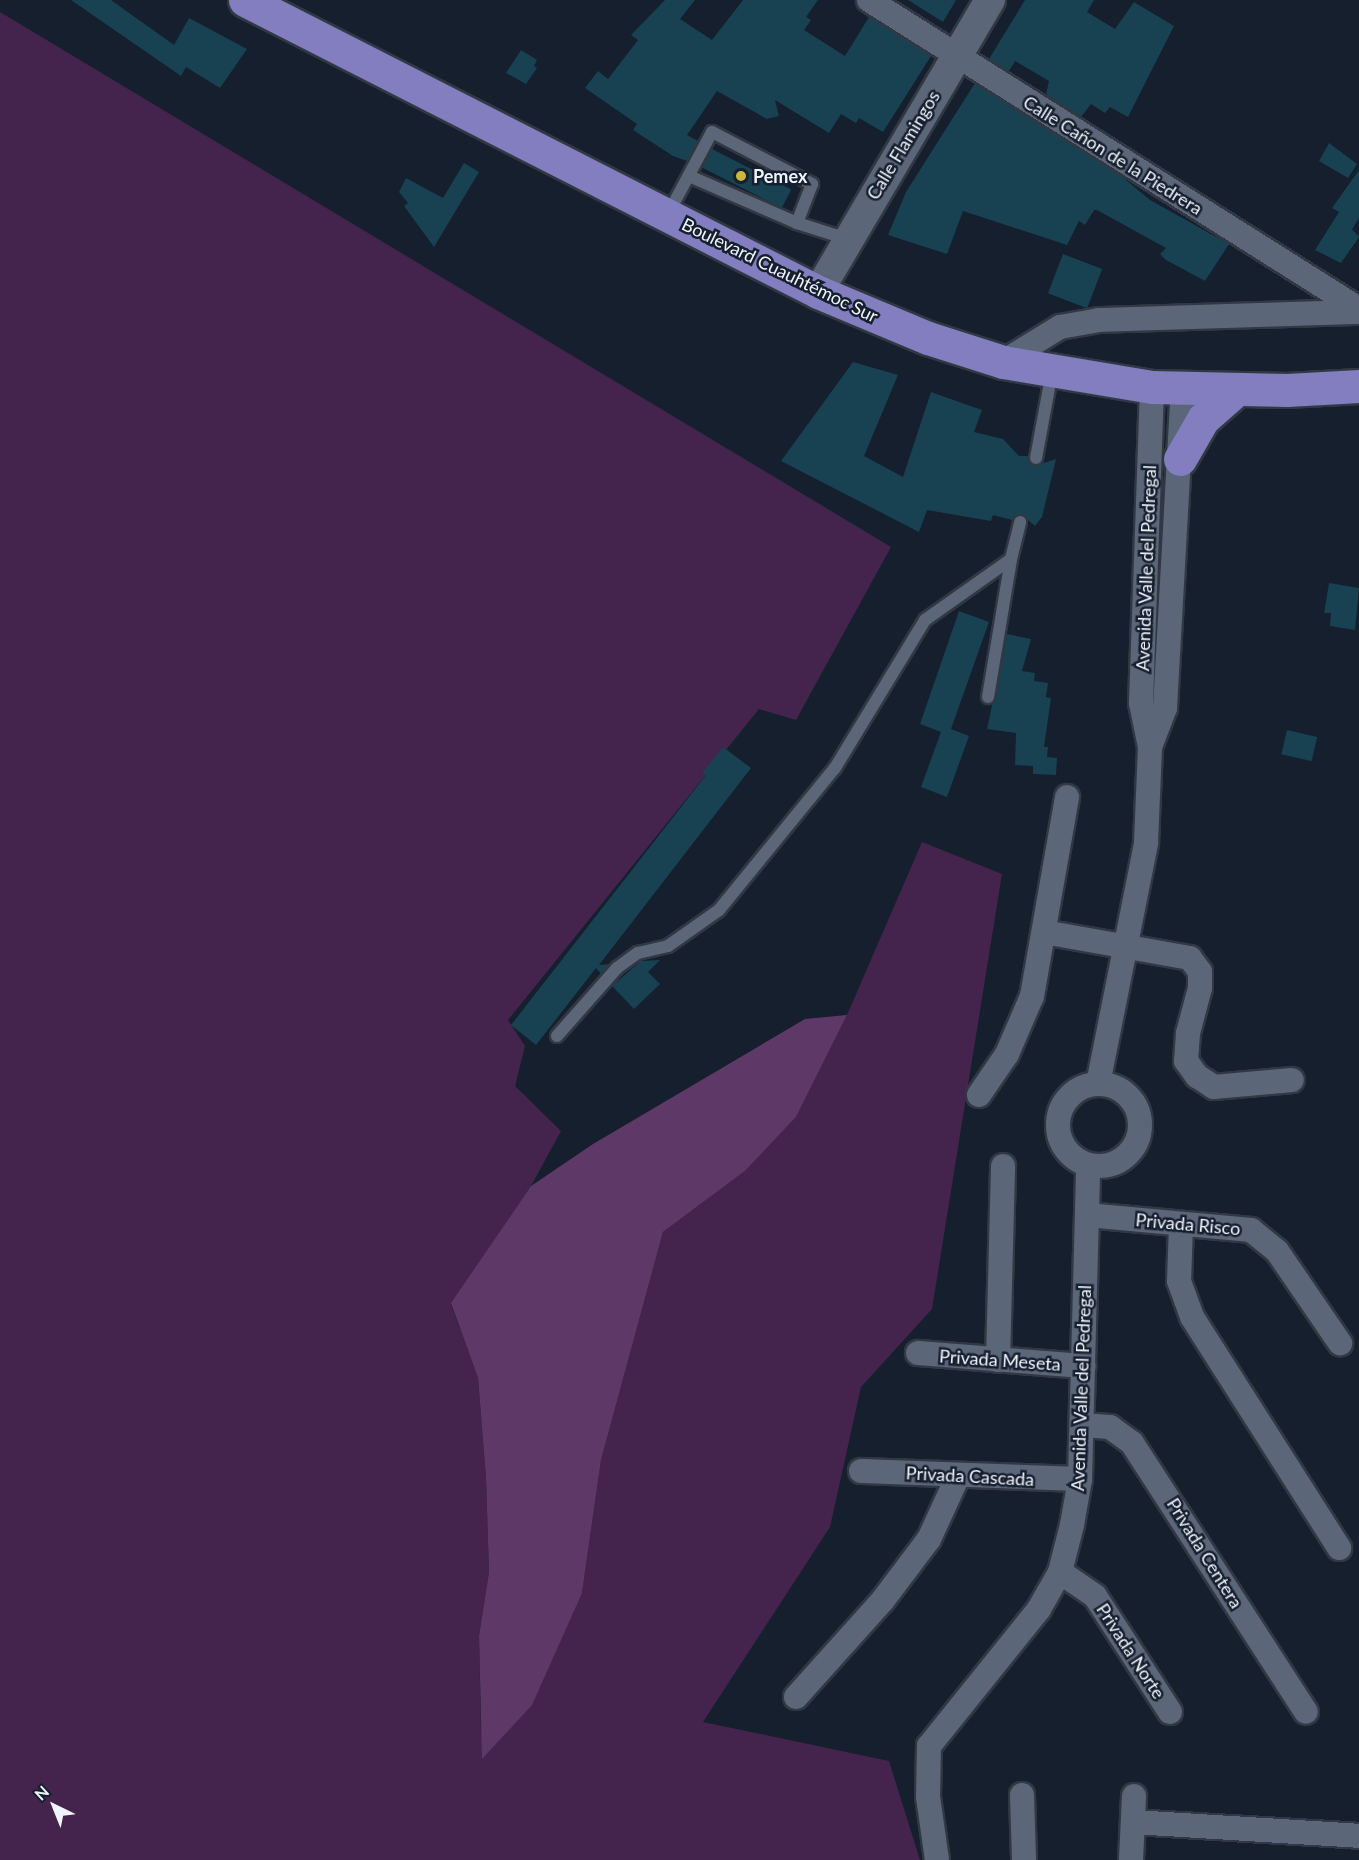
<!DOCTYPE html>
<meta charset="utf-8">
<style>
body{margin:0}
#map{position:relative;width:1359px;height:1860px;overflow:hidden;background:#151f2e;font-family:Lato,sans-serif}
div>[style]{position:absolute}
.green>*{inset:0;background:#44244c}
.forest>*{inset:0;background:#5e3866}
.building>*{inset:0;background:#184151;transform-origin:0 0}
.roads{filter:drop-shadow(2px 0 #323843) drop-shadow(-2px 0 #323843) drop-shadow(0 2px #323843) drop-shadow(0 -2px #323843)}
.service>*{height:12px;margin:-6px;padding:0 6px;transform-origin:6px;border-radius:6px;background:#5b6778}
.minor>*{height:24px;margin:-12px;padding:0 12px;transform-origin:12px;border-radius:12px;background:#5b6778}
.minor>.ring{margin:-12px;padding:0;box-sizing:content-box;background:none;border:24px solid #5b6778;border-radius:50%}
.tertiary>*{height:30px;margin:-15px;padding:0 15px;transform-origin:15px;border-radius:15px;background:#5b6778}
.primary>*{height:33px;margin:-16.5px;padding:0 16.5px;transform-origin:16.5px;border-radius:16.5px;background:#827ebf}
.dots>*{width:16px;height:16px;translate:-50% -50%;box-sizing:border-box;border:3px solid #151f2e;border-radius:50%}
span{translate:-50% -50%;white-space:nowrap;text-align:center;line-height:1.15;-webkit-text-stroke:5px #151f2e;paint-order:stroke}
.street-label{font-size:18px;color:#f0f5fd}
.poi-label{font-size:18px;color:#f0f5fd;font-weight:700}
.left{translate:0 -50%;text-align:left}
.north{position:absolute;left:24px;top:1776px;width:60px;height:60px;-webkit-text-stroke:4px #151f2e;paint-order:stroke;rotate:317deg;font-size:16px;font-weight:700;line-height:24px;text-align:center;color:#f0f5fd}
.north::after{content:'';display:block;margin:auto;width:21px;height:27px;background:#f0f5fd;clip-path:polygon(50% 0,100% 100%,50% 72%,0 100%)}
</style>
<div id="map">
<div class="green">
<i style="clip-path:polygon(0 12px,891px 547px,796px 720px,759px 709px,508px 1020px,525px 1046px,515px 1086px,561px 1131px,531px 1186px,451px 1304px,478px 1378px,486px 1478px,489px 1572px,479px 1636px,481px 1729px,582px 1593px,601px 1460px,663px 1232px,745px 1171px,796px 1117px,847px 1015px,922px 842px,1002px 874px,932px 1309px,861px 1387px,830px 1527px,703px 1722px,889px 1761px,920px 1860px,0 1860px)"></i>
</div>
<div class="forest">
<i style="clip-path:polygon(847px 1015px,796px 1117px,745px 1171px,663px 1232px,601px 1460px,582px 1593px,532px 1705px,482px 1759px,479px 1636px,489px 1572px,486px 1478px,478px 1378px,451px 1303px,531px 1186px,593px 1144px,805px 1019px)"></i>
</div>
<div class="building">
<i style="clip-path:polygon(71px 0,111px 0,174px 45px,189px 18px,247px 49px,220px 88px,186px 67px,181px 76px)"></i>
<i style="clip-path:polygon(665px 0,695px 0,680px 19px,712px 40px,743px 0,818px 0,806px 17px,811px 20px,804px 30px,845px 56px,869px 17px,931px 56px,883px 132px,859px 118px,856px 123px,841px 114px,829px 133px,775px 100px,779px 116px,767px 119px,717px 91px,687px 135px,698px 141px,687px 161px,673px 156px,633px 130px,637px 124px,585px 88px,598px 71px,608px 79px,638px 40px,631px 35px)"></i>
<i style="clip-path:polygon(908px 0,956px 0,943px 22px)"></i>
<i style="clip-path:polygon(1025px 0,1094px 0,1087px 12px,1115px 29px,1134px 2px,1174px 26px,1128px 117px,1110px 107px,1105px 113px,1091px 104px,1081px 117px,1046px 94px,1049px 81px,1015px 61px,1009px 71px,989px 59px)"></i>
<i style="clip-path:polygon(521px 50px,537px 60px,534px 66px,537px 68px,526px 84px,506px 73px)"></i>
<i style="clip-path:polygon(975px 83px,1120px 175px,1150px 200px,1229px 244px,1205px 281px,1166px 260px,1160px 254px,1166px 248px,1097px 210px,1094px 210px,1085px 225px,1079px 221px,1067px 245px,963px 211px,947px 254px,888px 235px,906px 192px)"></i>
<i style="clip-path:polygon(1329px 143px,1357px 164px,1348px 178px,1319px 161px)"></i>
<i style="left:712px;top:149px;width:89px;height:21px;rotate:27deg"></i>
<i style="clip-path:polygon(464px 163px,479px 172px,434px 247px,404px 206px,408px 203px,399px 192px,406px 178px,443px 198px)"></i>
<i style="clip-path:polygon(1359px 170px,1359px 218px,1352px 229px,1359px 237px,1341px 263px,1315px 250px,1339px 212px,1332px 208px)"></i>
<i style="left:1063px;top:254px;width:42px;height:42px;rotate:21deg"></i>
<i style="clip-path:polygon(853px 362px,898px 375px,864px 456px,903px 477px,931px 392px,982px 410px,974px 432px,1003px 439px,1019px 456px,1028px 456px,1034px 466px,1056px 459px,1042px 517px,1035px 526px,1021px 514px,1012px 520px,993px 515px,991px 521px,927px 510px,919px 532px,781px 461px)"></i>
<i style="clip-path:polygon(1329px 583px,1359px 588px,1355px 630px,1330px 626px,1331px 613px,1324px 613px)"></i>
<i style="clip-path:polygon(959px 611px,989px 622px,951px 729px,969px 736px,947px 797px,921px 787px,941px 732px,920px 724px)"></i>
<i style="clip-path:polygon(1007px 634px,1031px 639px,1022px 671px,1035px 673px,1034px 681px,1048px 683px,1046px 697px,1051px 698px,1044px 747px,1048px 747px,1047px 757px,1057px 758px,1056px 775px,1033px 774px,1033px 766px,1015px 765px,1016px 733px,987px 729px)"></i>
<i style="left:1287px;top:730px;width:31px;height:25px;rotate:13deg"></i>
<i style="clip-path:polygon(723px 747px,751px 768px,599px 965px,610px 964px,601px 974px,596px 968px,536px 1045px,511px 1025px,706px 775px,702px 773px)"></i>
<i style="clip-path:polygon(660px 960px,648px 972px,660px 984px,634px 1009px,612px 986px,641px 961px)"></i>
</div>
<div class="roads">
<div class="service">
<i style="left:689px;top:176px;width:118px;rotate:23.5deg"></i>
<i style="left:668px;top:214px;width:93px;rotate:-61.8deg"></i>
<i style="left:712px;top:132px;width:113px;rotate:27.5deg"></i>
<i style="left:812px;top:184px;width:42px;rotate:111deg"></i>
<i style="left:797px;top:223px;width:52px;rotate:17.7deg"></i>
<i style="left:1036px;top:458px;width:87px;rotate:-79.5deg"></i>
<i style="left:988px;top:697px;width:140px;rotate:-80.5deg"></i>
<i style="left:557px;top:1036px;width:91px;rotate:-48.6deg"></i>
<i style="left:617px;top:968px;width:26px;rotate:-36deg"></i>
<i style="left:638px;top:953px;width:31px;rotate:-13deg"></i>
<i style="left:668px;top:946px;width:62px;rotate:-35.2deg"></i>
<i style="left:719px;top:910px;width:183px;rotate:-50.8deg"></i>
<i style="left:835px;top:768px;width:173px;rotate:-58.7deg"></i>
<i style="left:925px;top:620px;width:105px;rotate:-35.3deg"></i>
<i style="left:1011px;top:559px;width:38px;rotate:-76deg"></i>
</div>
<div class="minor">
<i style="left:869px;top:0;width:579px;rotate:32.24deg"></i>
<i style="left:1003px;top:362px;width:67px;rotate:-31.6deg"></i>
<i style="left:1060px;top:327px;width:39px;rotate:-10deg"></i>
<i style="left:1098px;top:320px;width:261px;rotate:-1.8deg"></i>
<i style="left:1150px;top:747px;width:42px;rotate:-69deg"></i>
<i style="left:1165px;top:708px;width:319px;rotate:-86.8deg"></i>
<i style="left:1044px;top:932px;width:148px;rotate:10.1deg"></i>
<i style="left:1190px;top:958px;width:17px;rotate:54deg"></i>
<i style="left:1200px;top:972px;width:16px;rotate:90deg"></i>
<i style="left:1200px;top:988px;width:47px;rotate:104.9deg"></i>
<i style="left:1188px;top:1033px;width:28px;rotate:94deg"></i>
<i style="left:1186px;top:1061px;width:19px;rotate:54deg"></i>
<i style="left:1197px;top:1076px;width:20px;rotate:33deg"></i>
<i style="left:1214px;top:1087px;width:78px;rotate:-5.1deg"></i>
<i style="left:1098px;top:1084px;width:246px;rotate:-78.7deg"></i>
<i style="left:1146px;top:843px;width:96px;rotate:-87.6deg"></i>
<i style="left:1150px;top:747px;width:45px;rotate:-101.6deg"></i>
<i style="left:1141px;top:703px;width:316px;rotate:-88deg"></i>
<i class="ring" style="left:1058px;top:1084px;width:58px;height:58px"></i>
<i style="left:979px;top:1095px;width:50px;rotate:-55.7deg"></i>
<i style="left:1007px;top:1054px;width:63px;rotate:-66.7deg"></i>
<i style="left:1032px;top:996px;width:202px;rotate:-80deg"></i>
<i style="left:1087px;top:1215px;width:165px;rotate:5.2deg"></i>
<i style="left:1251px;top:1230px;width:33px;rotate:39deg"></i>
<i style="left:1277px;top:1251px;width:112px;rotate:55.6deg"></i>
<i style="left:1181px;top:1225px;width:56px;rotate:92deg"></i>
<i style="left:1179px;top:1281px;width:38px;rotate:70deg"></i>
<i style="left:1192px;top:1317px;width:274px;rotate:57.5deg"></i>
<i style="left:918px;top:1353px;width:166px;rotate:4.5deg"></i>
<i style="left:998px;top:1360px;width:194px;rotate:-88.5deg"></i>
<i style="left:1082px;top:1425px;width:28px;rotate:4deg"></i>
<i style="left:1110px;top:1427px;width:27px;rotate:36deg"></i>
<i style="left:1132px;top:1443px;width:320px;rotate:57.1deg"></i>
<i style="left:861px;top:1471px;width:219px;rotate:2.1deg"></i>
<i style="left:1060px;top:1572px;width:42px;rotate:34.4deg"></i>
<i style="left:1095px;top:1596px;width:138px;rotate:57.1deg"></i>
<i style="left:796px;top:1697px;width:130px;rotate:-48.1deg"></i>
<i style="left:883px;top:1600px;width:76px;rotate:-53deg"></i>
<i style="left:929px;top:1539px;width:69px;rotate:-65.3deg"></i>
<i style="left:1022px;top:1795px;width:65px;rotate:88.2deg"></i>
<i style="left:1133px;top:1822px;width:226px;rotate:3.5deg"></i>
<i style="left:937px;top:1860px;width:64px;rotate:-98.1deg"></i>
<i style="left:928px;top:1797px;width:51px;rotate:-88.9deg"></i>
<i style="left:929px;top:1746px;width:176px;rotate:-51.2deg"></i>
<i style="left:1039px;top:1609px;width:43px;rotate:-60.4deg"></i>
<i style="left:1060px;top:1572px;width:49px;rotate:-75.7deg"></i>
<i style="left:1072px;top:1525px;width:47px;rotate:-80.1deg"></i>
<i style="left:1080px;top:1479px;width:314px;rotate:-88.5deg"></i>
<i style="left:1131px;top:1860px;width:64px;rotate:-87.3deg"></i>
</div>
<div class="tertiary">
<i style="left:818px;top:292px;width:339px;rotate:-59.5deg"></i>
</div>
<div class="primary">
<i style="left:245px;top:0;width:643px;rotate:27deg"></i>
<i style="left:818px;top:292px;width:119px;rotate:22.7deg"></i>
<i style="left:928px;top:338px;width:79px;rotate:17.7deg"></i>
<i style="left:1003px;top:362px;width:151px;rotate:9.5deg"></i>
<i style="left:1152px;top:387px;width:135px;rotate:1.3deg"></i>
<i style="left:1287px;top:390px;width:72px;rotate:-3.2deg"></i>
<i style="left:1180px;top:459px;width:46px;rotate:-60.1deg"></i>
<i style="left:1203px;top:419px;width:43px;rotate:-41.2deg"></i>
</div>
</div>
<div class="dots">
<i style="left:741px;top:176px;background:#cdb938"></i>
</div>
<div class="street-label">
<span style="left:903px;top:145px;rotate:-59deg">Calle Flamingos</span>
<span style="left:1113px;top:155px;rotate:32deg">Calle Cañon de la Piedrera</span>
<span style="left:780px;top:270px;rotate:26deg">Boulevard Cuauhtémoc Sur</span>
<span style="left:1146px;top:568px;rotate:-88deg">Avenida Valle del Pedregal</span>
<span style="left:1188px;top:1224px;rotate:5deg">Privada Risco</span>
<span style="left:1000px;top:1360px;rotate:4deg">Privada Meseta</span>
<span style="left:1081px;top:1388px;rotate:-88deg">Avenida Valle del Pedregal</span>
<span style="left:970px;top:1476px;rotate:3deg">Privada Cascada</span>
<span style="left:1205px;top:1553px;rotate:58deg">Privada Centera</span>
<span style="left:1131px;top:1651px;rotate:57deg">Privada Norte</span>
</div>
<div class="poi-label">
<span class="left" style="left:753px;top:176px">Pemex</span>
</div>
<div class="north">N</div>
</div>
